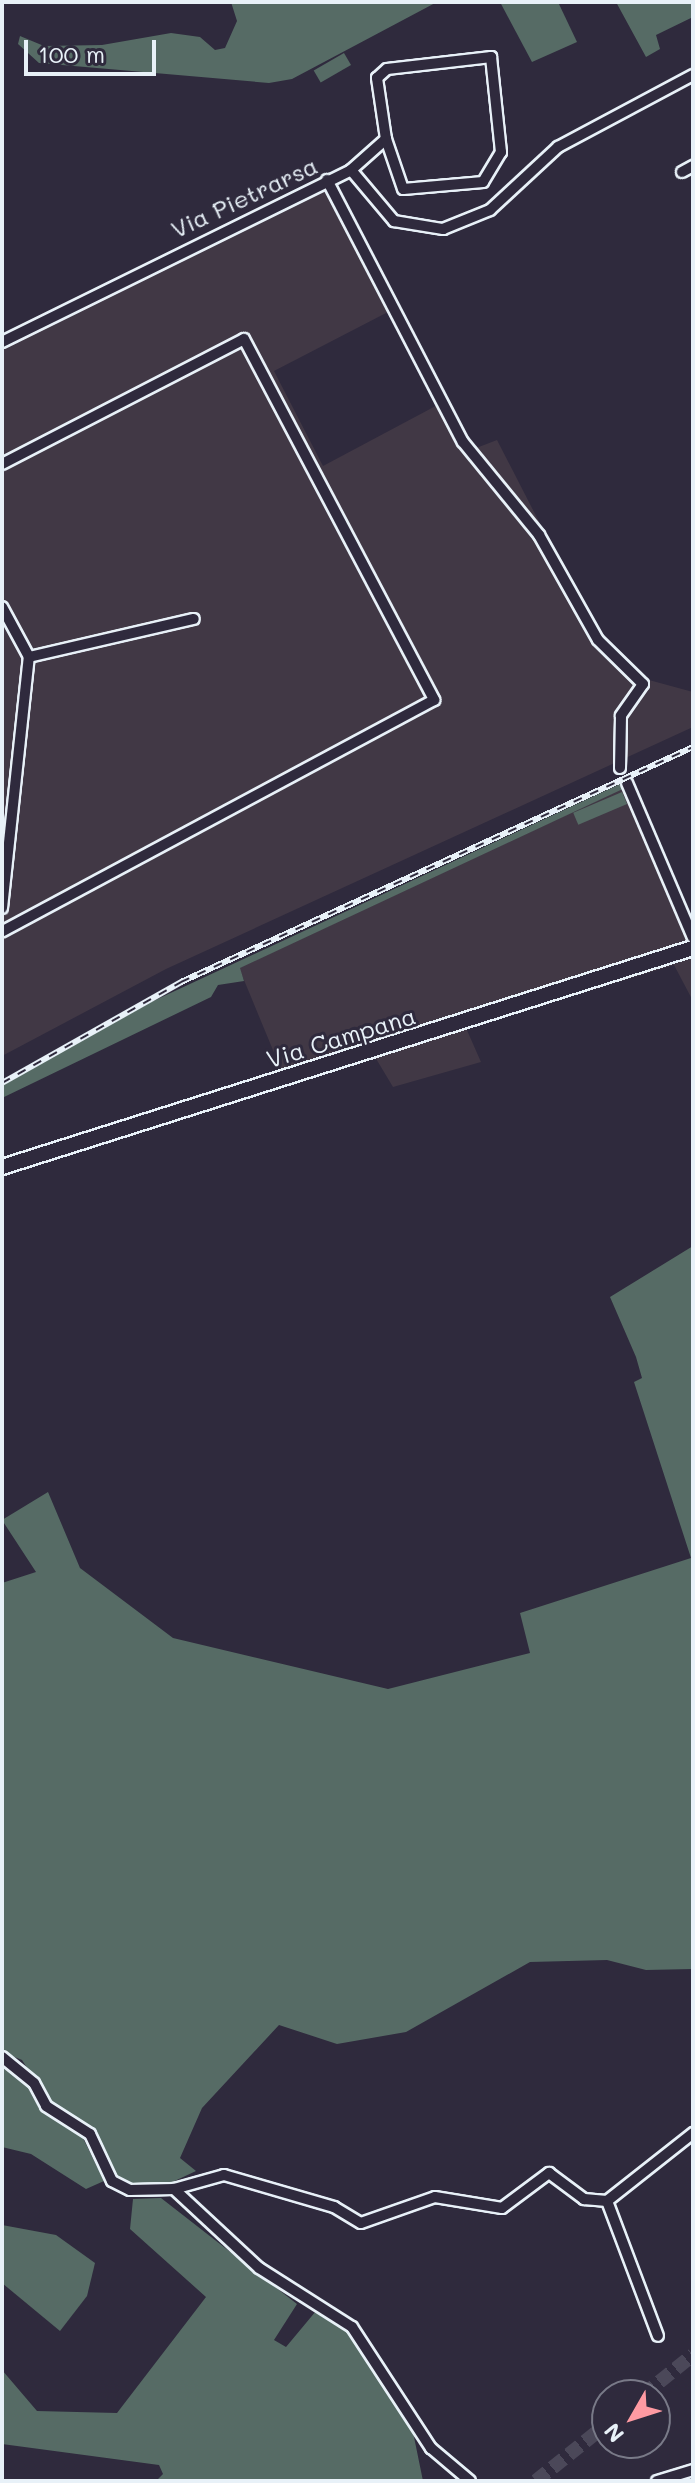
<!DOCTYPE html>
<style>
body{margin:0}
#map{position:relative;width:695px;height:2483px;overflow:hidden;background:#2f2a3d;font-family:Mali,sans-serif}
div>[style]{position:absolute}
.built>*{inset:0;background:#413845}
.green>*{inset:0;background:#566b65;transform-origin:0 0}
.secondary-tunnel>*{height:14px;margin-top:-7px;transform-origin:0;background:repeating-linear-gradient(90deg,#4b4859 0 14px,transparent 0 21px)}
.roads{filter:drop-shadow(2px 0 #e8f1f8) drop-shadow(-2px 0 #e8f1f8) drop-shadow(0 2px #e8f1f8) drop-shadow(0 -2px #e8f1f8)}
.street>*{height:10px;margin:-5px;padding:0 5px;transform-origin:5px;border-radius:5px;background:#2f2a3d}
.secondary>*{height:14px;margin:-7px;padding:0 7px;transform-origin:7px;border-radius:7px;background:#2f2a3d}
.rail>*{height:6px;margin-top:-3px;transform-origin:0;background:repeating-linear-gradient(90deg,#2f2a3d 0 9px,#e8f1f8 0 18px);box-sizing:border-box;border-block:2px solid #e8f1f8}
span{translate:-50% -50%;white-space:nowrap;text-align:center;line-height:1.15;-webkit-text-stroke:6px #2f2a3d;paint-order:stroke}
.street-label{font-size:24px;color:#e8f1f8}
.frame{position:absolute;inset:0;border:4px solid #e8f1f8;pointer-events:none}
.north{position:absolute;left:591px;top:2379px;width:80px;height:80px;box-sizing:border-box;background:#2f2a3d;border:2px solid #797a88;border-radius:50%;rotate:231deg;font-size:22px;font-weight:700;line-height:32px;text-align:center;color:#e8f1f8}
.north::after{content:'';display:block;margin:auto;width:28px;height:36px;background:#ff9aa2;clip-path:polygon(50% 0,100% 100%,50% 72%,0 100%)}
.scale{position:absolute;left:24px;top:40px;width:132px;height:36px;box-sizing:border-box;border:4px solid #e8f1f8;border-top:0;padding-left:10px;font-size:24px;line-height:28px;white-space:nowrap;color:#e8f1f8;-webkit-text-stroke:6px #2f2a3d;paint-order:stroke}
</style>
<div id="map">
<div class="built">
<i style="clip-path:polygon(322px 185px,388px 312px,274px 371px,323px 466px,445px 401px,471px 450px,497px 440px,602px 644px,649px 680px,693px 692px,693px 727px,166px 969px,2px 1056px,2px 348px)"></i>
<i style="clip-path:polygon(622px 789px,693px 949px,693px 1001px,674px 965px,466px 1028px,481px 1062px,393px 1087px,375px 1057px,287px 1084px,239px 968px)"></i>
</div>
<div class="green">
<i style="clip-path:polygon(231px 2px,437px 2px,292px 79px,269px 83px,39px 63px,18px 44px,20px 36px,44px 46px,102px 45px,171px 33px,200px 37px,215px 50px,225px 48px,237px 21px)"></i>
<i style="clip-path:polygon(500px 2px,558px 2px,577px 42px,532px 62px)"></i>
<i style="clip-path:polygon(616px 2px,693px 2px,693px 17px,656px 35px,660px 49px,646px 57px)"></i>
<i style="left:344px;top:53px;width:14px;height:35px;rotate:60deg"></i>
<i style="clip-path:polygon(622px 783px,625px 788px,240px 968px,244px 981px,218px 985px,211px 997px,2px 1098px,2px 1086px,13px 1079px,149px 1003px)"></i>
<i style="left:622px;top:792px;width:13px;height:53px;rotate:67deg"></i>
<i style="clip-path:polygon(693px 1246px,693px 1969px,646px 1970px,607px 1960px,530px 1962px,406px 2032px,337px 2044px,279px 2025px,202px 2108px,180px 2158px,196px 2171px,166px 2185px,126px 2184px,114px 2176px,95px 2137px,50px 2104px,22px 2060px,2px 2052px,2px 1583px,36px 1572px,2px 1520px,48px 1492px,80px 1568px,173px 1638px,388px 1689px,530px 1653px,520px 1613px,691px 1558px,634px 1382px,642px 1378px,636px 1357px,610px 1297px)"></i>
<i style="clip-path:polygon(2px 2061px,21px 2075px,39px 2108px,83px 2138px,104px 2181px,86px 2189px,31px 2154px,2px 2147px)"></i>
<i style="clip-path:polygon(161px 2198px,297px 2304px,274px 2340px,286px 2347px,316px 2311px,348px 2329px,413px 2432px,423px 2481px,156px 2481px,163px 2474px,159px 2465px,2px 2444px,2px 2370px,37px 2411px,117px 2413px,206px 2297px,130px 2229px,133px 2199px)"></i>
<i style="clip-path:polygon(2px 2225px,56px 2235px,95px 2263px,87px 2296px,60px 2331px,2px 2283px)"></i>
</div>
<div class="secondary-tunnel">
<i style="left:643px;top:2395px;width:64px;rotate:-38.7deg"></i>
<i style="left:536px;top:2481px;width:91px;rotate:-38.8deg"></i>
</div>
<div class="roads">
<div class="street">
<i style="left:351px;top:170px;width:47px;rotate:-41.5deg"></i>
<i style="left:386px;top:139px;width:62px;rotate:-98.4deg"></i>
<i style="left:377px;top:78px;width:13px;rotate:-42deg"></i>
<i style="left:387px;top:69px;width:105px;rotate:-6.6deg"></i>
<i style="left:491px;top:57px;width:96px;rotate:84deg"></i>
<i style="left:501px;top:152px;width:35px;rotate:121deg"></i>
<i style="left:483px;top:182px;width:80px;rotate:175deg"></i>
<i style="left:403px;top:189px;width:53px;rotate:-108.8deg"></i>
<i style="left:682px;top:172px;width:13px;rotate:-29deg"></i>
<i style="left:327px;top:180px;width:295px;rotate:62.6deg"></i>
<i style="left:463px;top:442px;width:120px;rotate:50.7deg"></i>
<i style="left:539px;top:535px;width:120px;rotate:60.7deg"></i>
<i style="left:598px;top:640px;width:63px;rotate:44.4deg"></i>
<i style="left:643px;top:684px;width:39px;rotate:125deg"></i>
<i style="left:621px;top:716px;width:52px;rotate:91.1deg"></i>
<i style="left:2px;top:342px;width:389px;rotate:-26.2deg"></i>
<i style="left:351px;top:170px;width:67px;rotate:49.9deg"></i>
<i style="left:394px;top:221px;width:50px;rotate:9.3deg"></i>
<i style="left:443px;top:229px;width:51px;rotate:-22deg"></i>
<i style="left:490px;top:210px;width:93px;rotate:-42.8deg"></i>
<i style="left:558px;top:147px;width:153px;rotate:-28.1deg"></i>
<i style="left:2px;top:464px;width:272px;rotate:-27.3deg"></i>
<i style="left:244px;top:339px;width:408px;rotate:62.2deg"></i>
<i style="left:434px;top:700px;width:490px;rotate:151.8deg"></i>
<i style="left:2px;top:607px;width:57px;rotate:61.6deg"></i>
<i style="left:29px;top:657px;width:169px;rotate:-13deg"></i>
<i style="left:627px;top:783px;width:168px;rotate:66.9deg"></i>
<i style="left:2px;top:908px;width:252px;rotate:-83.9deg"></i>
<i style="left:2px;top:2057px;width:41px;rotate:39.1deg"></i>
<i style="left:34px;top:2083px;width:26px;rotate:62deg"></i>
<i style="left:46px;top:2106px;width:52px;rotate:32.5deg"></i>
<i style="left:90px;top:2134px;width:52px;rotate:64.9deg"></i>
<i style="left:112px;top:2181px;width:20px;rotate:27deg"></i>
<i style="left:130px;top:2190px;width:44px;rotate:-1.3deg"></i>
<i style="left:174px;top:2189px;width:52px;rotate:-15.6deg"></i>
<i style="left:224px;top:2175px;width:115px;rotate:16.2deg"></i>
<i style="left:334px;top:2207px;width:31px;rotate:31deg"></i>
<i style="left:361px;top:2223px;width:78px;rotate:-19.4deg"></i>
<i style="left:435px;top:2197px;width:68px;rotate:9.3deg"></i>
<i style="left:502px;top:2208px;width:59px;rotate:-36.7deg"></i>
<i style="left:549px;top:2173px;width:44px;rotate:36.6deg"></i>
<i style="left:584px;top:2199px;width:23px;rotate:5deg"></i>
<i style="left:607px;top:2201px;width:110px;rotate:-38.3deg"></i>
<i style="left:174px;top:2189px;width:116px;rotate:42.9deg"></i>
<i style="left:259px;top:2268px;width:110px;rotate:32.4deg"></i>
<i style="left:352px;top:2327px;width:145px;rotate:56.9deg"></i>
<i style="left:431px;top:2448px;width:51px;rotate:40.2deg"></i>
<i style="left:607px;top:2201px;width:144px;rotate:69.3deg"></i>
<i style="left:657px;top:2481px;width:38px;rotate:-17deg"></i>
</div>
<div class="secondary">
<i style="left:2px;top:1167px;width:725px;rotate:-17.59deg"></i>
</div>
</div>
<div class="rail">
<i style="left:2px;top:1083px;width:206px;rotate:-29.4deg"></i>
<i style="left:181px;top:982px;width:563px;rotate:-24.65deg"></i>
</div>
<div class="street-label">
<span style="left:244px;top:197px;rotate:-25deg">Via Pietrarsa</span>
<span style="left:341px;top:1037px;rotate:-17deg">Via Campana</span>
</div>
<div class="frame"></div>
<div class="north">N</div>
<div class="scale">100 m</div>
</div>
